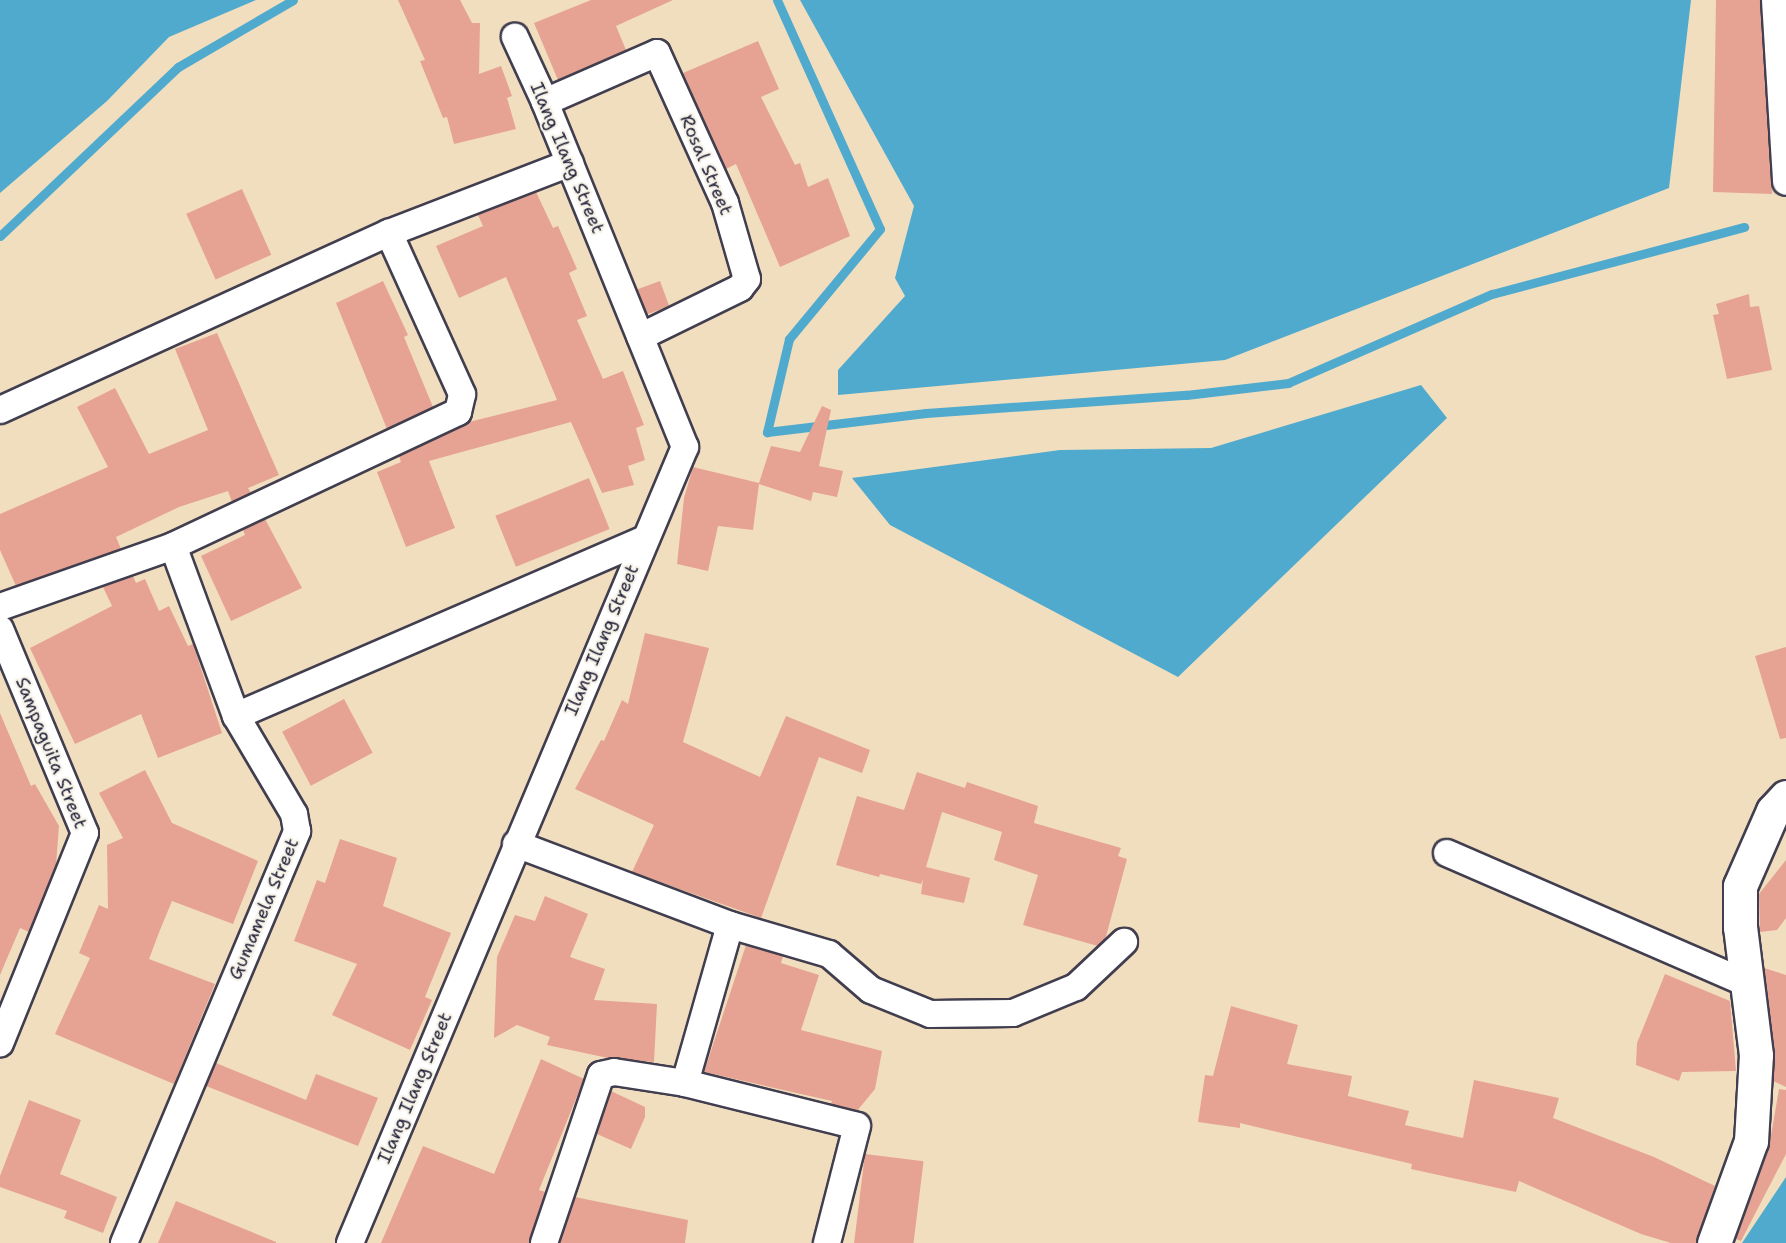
<!DOCTYPE html>
<style>
body{margin:0}
#map{position:relative;width:1786px;height:1243px;overflow:hidden;background:#f1debf;font-family:"Shantell Sans",sans-serif}
div>[style]{position:absolute}
.water>*{inset:0;background:#50aacd}
.stream>*{height:9px;margin:-4.5px;padding:0 4.5px;transform-origin:4.5px;border-radius:4.5px;background:#50aacd}
.building>*{inset:0;background:#e6a393;transform-origin:0 0}
.roads{filter:drop-shadow(2px 0 #413e4f) drop-shadow(-2px 0 #413e4f) drop-shadow(0 2px #413e4f) drop-shadow(0 -2px #413e4f)}
.minor>*{height:26px;margin:-13px;padding:0 13px;transform-origin:13px;border-radius:13px;background:#fff}
.tertiary>*{height:33px;margin:-16.5px;padding:0 16.5px;transform-origin:16.5px;border-radius:16.5px;background:#fff}
span{translate:-50% -50%;white-space:nowrap;text-align:center;line-height:1.15;-webkit-text-stroke:4.5px #f7f3e8;paint-order:stroke}
.street-label{font-size:18px;color:#22223b}
</style>
<div id="map">
<div class="water">
<i style="clip-path:polygon(0 0,256px 0,169px 37px,107px 101px,0 193px)"></i>
<i style="clip-path:polygon(800px 0,1691px 0,1669px 188px,1225px 360px,838px 395px,838px 370px,905px 296px,895px 278px,914px 206px)"></i>
<i style="clip-path:polygon(1421px 385px,1447px 418px,1178px 677px,890px 525px,852px 478px,1060px 450px,1211px 448px)"></i>
<i style="clip-path:polygon(1786px 1177px,1786px 1243px,1742px 1243px)"></i>
</div>
<div class="stream">
<i style="left:777px;top:0;width:251px;rotate:65.8deg"></i>
<i style="left:880px;top:229px;width:143px;rotate:129.6deg"></i>
<i style="left:789px;top:339px;width:96px;rotate:103.3deg"></i>
<i style="left:767px;top:432px;width:160px;rotate:-6.8deg"></i>
<i style="left:926px;top:413px;width:261px;rotate:-4deg"></i>
<i style="left:1186px;top:395px;width:103px;rotate:-6.7deg"></i>
<i style="left:1288px;top:383px;width:223px;rotate:-23.6deg"></i>
<i style="left:1492px;top:294px;width:261px;rotate:-14.9deg"></i>
<i style="left:0;top:236px;width:245px;rotate:-43.5deg"></i>
<i style="left:178px;top:67px;width:133px;rotate:-30.2deg"></i>
</div>
<div class="building">
<i style="clip-path:polygon(398px 0,460px 0,472px 23px,480px 23px,479px 74px,501px 66px,512px 96px,507px 98px,516px 129px,454px 144px,447px 117px,443px 118px,420px 61px,425px 60px)"></i>
<i style="clip-path:polygon(591px 0,673px 0,616px 26px,626px 50px,558px 80px,534px 23px)"></i>
<i style="clip-path:polygon(1716px 0,1760px 0,1772px 194px,1713px 192px)"></i>
<i style="clip-path:polygon(758px 41px,779px 89px,761px 97px,795px 165px,800px 163px,808px 187px,828px 178px,850px 236px,780px 267px,736px 164px,726px 169px,683px 73px)"></i>
<i style="left:242px;top:189px;width:72px;height:61px;rotate:66deg"></i>
<i style="clip-path:polygon(536px 192px,553px 228px,558px 226px,577px 269px,569px 273px,587px 316px,577px 320px,603px 379px,623px 371px,644px 425px,636px 428px,645px 460px,628px 466px,634px 485px,602px 493px,571px 422px,429px 461px,455px 528px,406px 547px,377px 472px,401px 462px,399px 456px,469px 422px,557px 400px,506px 277px,459px 298px,436px 246px,483px 226px,478px 215px)"></i>
<i style="clip-path:polygon(383px 281px,408px 335px,404px 337px,433px 407px,387px 429px,336px 303px)"></i>
<i style="left:660px;top:281px;width:27px;height:24px;rotate:70deg"></i>
<i style="clip-path:polygon(1749px 294px,1750px 307px,1759px 306px,1772px 370px,1727px 379px,1713px 315px,1719px 314px,1716px 304px)"></i>
<i style="clip-path:polygon(217px 333px,279px 475px,248px 488px,251px 493px,232px 502px,228px 491px,179px 507px,116px 537px,121px 549px,16px 586px,0 550px,0 514px,108px 467px,77px 407px,115px 388px,149px 454px,208px 430px,175px 349px)"></i>
<i style="clip-path:polygon(822px 406px,831px 410px,819px 466px,843px 471px,837px 497px,813px 492px,811px 501px,759px 484px,753px 530px,718px 526px,708px 571px,677px 564px,684px 498px,693px 467px,759px 483px,771px 446px,800px 452px)"></i>
<i style="left:589px;top:478px;width:55px;height:101px;rotate:68deg"></i>
<i style="clip-path:polygon(265px 519px,302px 588px,231px 621px,201px 556px,245px 535px,243px 530px)"></i>
<i style="clip-path:polygon(133px 576px,136px 583px,145px 579px,159px 611px,169px 606px,188px 646px,193px 644px,222px 733px,158px 758px,141px 714px,75px 744px,30px 648px,112px 606px,103px 587px)"></i>
<i style="clip-path:polygon(645px 633px,709px 648px,683px 742px,760px 777px,786px 716px,870px 750px,862px 773px,819px 757px,761px 918px,632px 872px,654px 825px,575px 789px,601px 740px,604px 741px,622px 700px,628px 704px)"></i>
<i style="clip-path:polygon(1786px 647px,1786px 738px,1780px 739px,1755px 656px)"></i>
<i style="left:344px;top:699px;width:61px;height:70px;rotate:62deg"></i>
<i style="clip-path:polygon(0 713px,31px 786px,35px 784px,59px 826px,56px 865px,29px 932px,20px 928px,0 975px)"></i>
<i style="clip-path:polygon(145px 770px,172px 823px,258px 861px,233px 924px,172px 901px,160px 930px,149px 959px,215px 984px,174px 1084px,55px 1034px,90px 958px,79px 953px,99px 905px,108px 909px,107px 845px,123px 838px,99px 793px)"></i>
<i style="clip-path:polygon(917px 772px,965px 788px,967px 782px,1038px 806px,1034px 823px,1121px 848px,1118px 856px,1127px 859px,1105px 940px,1098px 946px,1023px 925px,1038px 875px,994px 860px,1002px 832px,942px 812px,926px 867px,970px 878px,964px 903px,921px 894px,923px 879px,921px 884px,880px 874px,879px 877px,836px 865px,857px 796px,904px 810px)"></i>
<i style="clip-path:polygon(340px 839px,397px 858px,383px 906px,451px 933px,425px 997px,432px 1000px,410px 1050px,332px 1015px,357px 964px,294px 941px,317px 880px,325px 883px)"></i>
<i style="clip-path:polygon(1786px 860px,1786px 918px,1777px 930px,1760px 932px,1759px 894px)"></i>
<i style="clip-path:polygon(545px 896px,588px 914px,570px 957px,605px 969px,594px 1000px,657px 1004px,654px 1062px,608px 1058px,547px 1045px,550px 1037px,517px 1025px,494px 1038px,497px 957px,515px 915px,535px 921px)"></i>
<i style="clip-path:polygon(746px 945px,783px 956px,781px 963px,819px 975px,801px 1030px,882px 1051px,875px 1089px,857px 1111px,831px 1104px,832px 1101px,704px 1072px)"></i>
<i style="clip-path:polygon(1764px 968px,1786px 975px,1786px 1087px,1773px 1081px,1775px 1053px)"></i>
<i style="clip-path:polygon(1665px 974px,1730px 1001px,1736px 1071px,1682px 1072px,1679px 1081px,1636px 1065px,1637px 1043px)"></i>
<i style="clip-path:polygon(1231px 1006px,1298px 1025px,1287px 1064px,1352px 1076px,1348px 1096px,1409px 1111px,1405px 1125px,1463px 1138px,1474px 1080px,1559px 1098px,1553px 1118px,1654px 1157px,1715px 1186px,1696px 1243px,1671px 1243px,1641px 1234px,1519px 1181px,1516px 1192px,1411px 1169px,1412px 1164px,1240px 1123px,1240px 1128px,1198px 1122px,1205px 1075px,1213px 1076px)"></i>
<i style="clip-path:polygon(541px 1059px,584px 1079px,539px 1190px,546px 1192px,529px 1243px,381px 1243px,423px 1146px,494px 1174px)"></i>
<i style="clip-path:polygon(216px 1063px,306px 1100px,316px 1074px,378px 1098px,358px 1146px,206px 1086px)"></i>
<i style="clip-path:polygon(1779px 1089px,1786px 1090px,1786px 1154px,1741px 1241px,1736px 1239px,1769px 1147px)"></i>
<i style="clip-path:polygon(611px 1091px,645px 1107px,645px 1117px,631px 1149px,597px 1134px)"></i>
<i style="clip-path:polygon(29px 1100px,81px 1120px,60px 1174px,117px 1197px,103px 1233px,64px 1218px,67px 1211px,0 1187px,0 1176px)"></i>
<i style="left:865px;top:1154px;width:59px;height:90px;rotate:7deg"></i>
<i style="clip-path:polygon(575px 1197px,688px 1220px,685px 1243px,560px 1243px)"></i>
<i style="clip-path:polygon(176px 1201px,276px 1242px,276px 1243px,158px 1243px)"></i>
</div>
<div class="roads">
<div class="minor">
<i style="left:1775px;top:0;width:182px;rotate:86.5deg"></i>
<i style="left:545px;top:102px;width:122px;rotate:-23.6deg"></i>
<i style="left:657px;top:53px;width:165px;rotate:65.6deg"></i>
<i style="left:725px;top:203px;width:79px;rotate:73.9deg"></i>
<i style="left:747px;top:279px;width:11px;rotate:128deg"></i>
<i style="left:740px;top:288px;width:111px;rotate:153.9deg"></i>
<i style="left:0;top:410px;width:427px;rotate:-24.5deg"></i>
<i style="left:389px;top:233px;width:194px;rotate:-21.1deg"></i>
<i style="left:0;top:607px;width:183px;rotate:-19.4deg"></i>
<i style="left:173px;top:546px;width:315px;rotate:-25.2deg"></i>
<i style="left:458px;top:412px;width:18px;rotate:-77deg"></i>
<i style="left:462px;top:394px;width:177px;rotate:-114.4deg"></i>
<i style="left:0;top:629px;width:221px;rotate:67.4deg"></i>
<i style="left:85px;top:833px;width:227px;rotate:112deg"></i>
<i style="left:236px;top:716px;width:446px;rotate:-23.4deg"></i>
<i style="left:516px;top:844px;width:229px;rotate:20.7deg"></i>
<i style="left:730px;top:925px;width:103px;rotate:16.3deg"></i>
<i style="left:829px;top:954px;width:55px;rotate:40.6deg"></i>
<i style="left:871px;top:990px;width:64px;rotate:22.1deg"></i>
<i style="left:930px;top:1014px;width:83px;rotate:-0.7deg"></i>
<i style="left:1013px;top:1013px;width:68px;rotate:-22.4deg"></i>
<i style="left:1076px;top:987px;width:66px;rotate:-43.2deg"></i>
<i style="left:1447px;top:853px;width:326px;rotate:23.5deg"></i>
<i style="left:685px;top:1083px;width:164px;rotate:-74.1deg"></i>
<i style="left:124px;top:1243px;width:447px;rotate:-67.2deg"></i>
<i style="left:297px;top:831px;width:17px;rotate:-100deg"></i>
<i style="left:294px;top:814px;width:114px;rotate:-120.6deg"></i>
<i style="left:236px;top:716px;width:181px;rotate:-110.3deg"></i>
<i style="left:350px;top:1243px;width:864px;rotate:-67.18deg"></i>
<i style="left:685px;top:447px;width:372px;rotate:-112.1deg"></i>
<i style="left:545px;top:102px;width:72px;rotate:-114.8deg"></i>
<i style="left:544px;top:1243px;width:177px;rotate:-71.3deg"></i>
<i style="left:601px;top:1075px;width:13px;rotate:-13deg"></i>
<i style="left:614px;top:1072px;width:72px;rotate:8.8deg"></i>
<i style="left:685px;top:1083px;width:177px;rotate:14deg"></i>
<i style="left:857px;top:1126px;width:121px;rotate:104.4deg"></i>
</div>
<div class="tertiary">
<i style="left:1714px;top:1243px;width:109px;rotate:-70.1deg"></i>
<i style="left:1751px;top:1141px;width:86px;rotate:-86.7deg"></i>
<i style="left:1756px;top:1055px;width:129px;rotate:-97.1deg"></i>
<i style="left:1740px;top:927px;width:41px;rotate:-90deg"></i>
<i style="left:1740px;top:886px;width:82px;rotate:-66.3deg"></i>
<i style="left:1773px;top:811px;width:19px;rotate:-47deg"></i>
</div>
</div>
<div class="street-label">
<span style="left:567px;top:158px;rotate:67deg">Ilang Ilang Street</span>
<span style="left:706px;top:165px;rotate:67deg">Rosal Street</span>
<span style="left:602px;top:640px;rotate:-67deg">Ilang Ilang Street</span>
<span style="left:51px;top:753px;rotate:68deg">Sampaguita Street</span>
<span style="left:264px;top:909px;rotate:-67deg">Gumamela Street</span>
<span style="left:415px;top:1088px;rotate:-67deg">Ilang Ilang Street</span>
</div>
</div>
